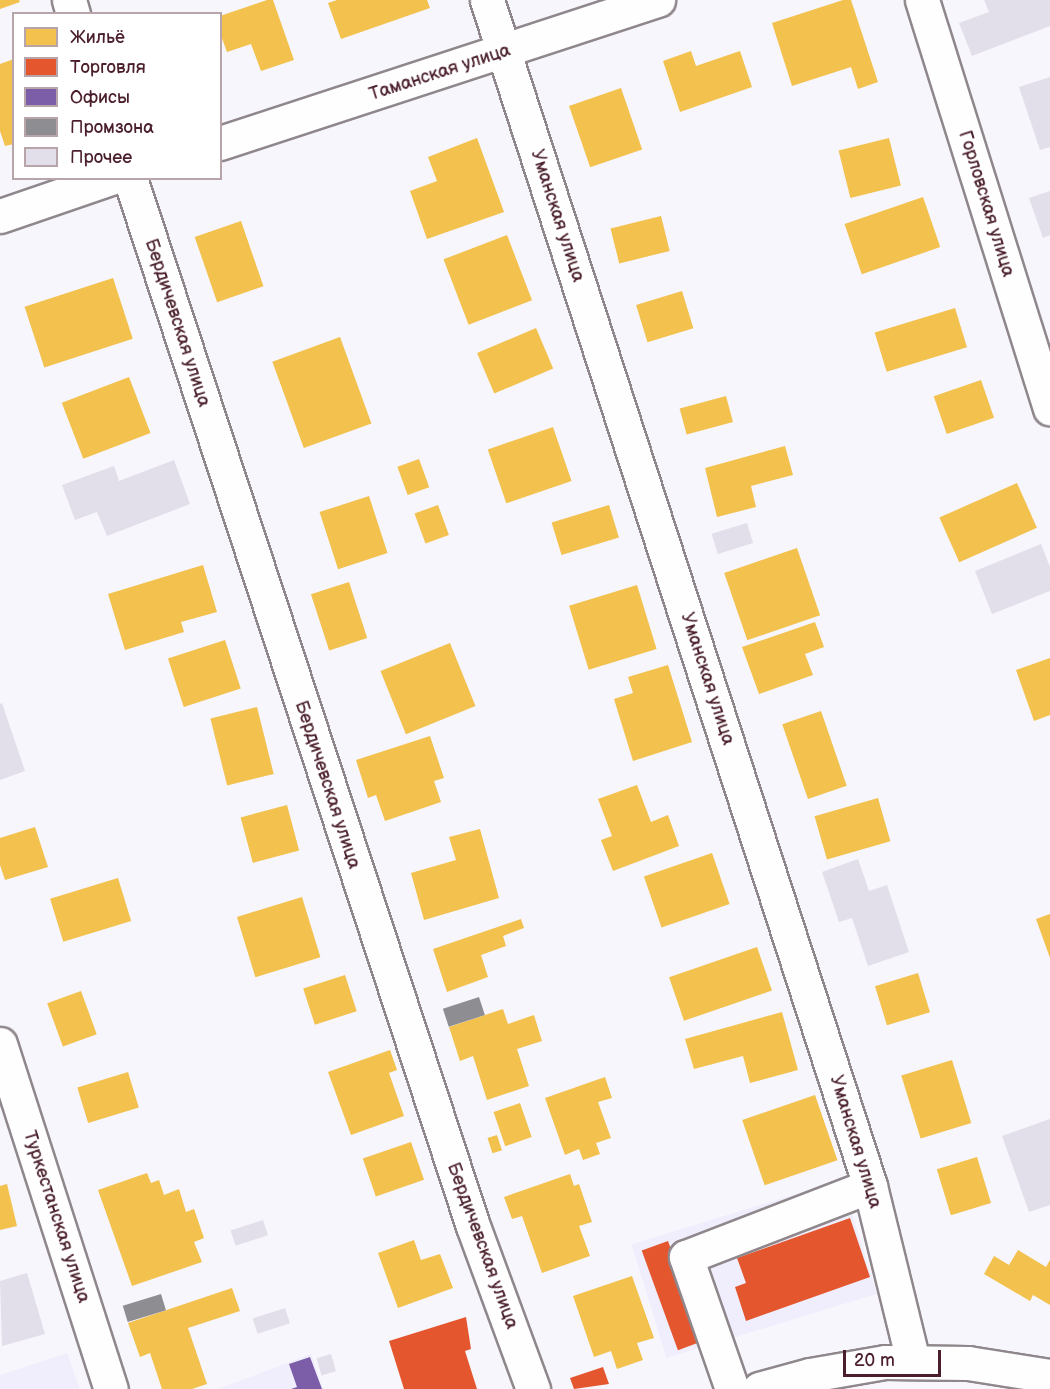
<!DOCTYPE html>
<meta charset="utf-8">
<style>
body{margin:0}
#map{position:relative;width:1050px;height:1389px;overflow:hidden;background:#f7f6fc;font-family:"Balsamiq Sans",sans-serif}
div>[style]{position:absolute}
.built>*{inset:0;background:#f0eefd;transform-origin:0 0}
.homes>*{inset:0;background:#f2c14e;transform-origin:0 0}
.shops>*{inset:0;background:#e4572e;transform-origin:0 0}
.offices>*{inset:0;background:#7b5ea7}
.industry>*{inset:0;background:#8d8d92;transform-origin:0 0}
.building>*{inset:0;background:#e2deea;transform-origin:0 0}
.roads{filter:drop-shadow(2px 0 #90878c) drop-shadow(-2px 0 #90878c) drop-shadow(0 2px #90878c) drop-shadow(0 -2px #90878c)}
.minor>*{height:33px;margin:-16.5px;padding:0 16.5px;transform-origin:16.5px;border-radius:16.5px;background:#fefeff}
.major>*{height:33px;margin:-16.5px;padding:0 16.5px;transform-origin:16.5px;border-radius:16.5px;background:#fefeff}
span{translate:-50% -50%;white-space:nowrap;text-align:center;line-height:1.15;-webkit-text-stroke:6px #fff;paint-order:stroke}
.street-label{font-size:18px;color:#4a1f2b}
.legend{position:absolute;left:12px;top:12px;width:210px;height:168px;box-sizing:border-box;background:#fff;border:2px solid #b7a5aa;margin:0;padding:8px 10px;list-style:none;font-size:18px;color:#4a1f2b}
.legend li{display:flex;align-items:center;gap:12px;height:30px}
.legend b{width:30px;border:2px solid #b7a5aa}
.scale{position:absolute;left:843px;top:1350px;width:98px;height:27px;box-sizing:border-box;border:3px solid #4a1f2b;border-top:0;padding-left:8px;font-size:18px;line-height:21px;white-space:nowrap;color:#4a1f2b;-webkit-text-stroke:4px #fff;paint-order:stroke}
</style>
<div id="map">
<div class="built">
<i style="left:842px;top:1180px;width:119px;height:220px;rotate:73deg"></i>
<i style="clip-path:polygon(67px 1353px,80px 1389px,0 1389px,0 1375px)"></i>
<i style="clip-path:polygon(311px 1354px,323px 1389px,218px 1389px)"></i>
</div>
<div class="homes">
<i style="clip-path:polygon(0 0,19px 0,20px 2px,0 9px)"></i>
<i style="clip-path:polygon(267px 0,273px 0,294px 60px,261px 71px,251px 44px,227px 52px,220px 33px,220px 16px)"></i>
<i style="clip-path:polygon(337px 0,427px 0,430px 8px,341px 39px,328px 3px)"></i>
<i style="clip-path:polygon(843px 0,851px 0,878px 82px,858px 89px,851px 67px,792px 86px,772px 23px)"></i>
<i style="clip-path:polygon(691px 51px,696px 66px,740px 51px,752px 87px,680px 112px,663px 61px)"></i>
<i style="clip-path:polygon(14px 59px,14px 144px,5px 146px,0 131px,0 64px)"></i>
<i style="left:621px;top:88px;width:65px;height:55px;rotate:71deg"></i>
<i style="clip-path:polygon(477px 138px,504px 212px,427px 239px,410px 191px,437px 181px,428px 157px)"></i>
<i style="left:889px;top:138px;width:49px;height:52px;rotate:76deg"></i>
<i style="left:923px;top:197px;width:53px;height:83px;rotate:71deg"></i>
<i style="left:661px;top:216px;width:36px;height:52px;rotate:76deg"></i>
<i style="left:241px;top:221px;width:69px;height:49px;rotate:71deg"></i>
<i style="left:507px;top:235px;width:70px;height:68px;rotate:69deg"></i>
<i style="left:113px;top:278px;width:64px;height:93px;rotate:72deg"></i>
<i style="left:682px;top:291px;width:39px;height:48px;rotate:73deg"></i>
<i style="left:955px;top:308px;width:41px;height:84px;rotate:73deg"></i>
<i style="left:536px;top:328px;width:44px;height:64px;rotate:67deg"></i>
<i style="left:340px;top:337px;width:92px;height:72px;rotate:70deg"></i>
<i style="left:129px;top:377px;width:60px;height:72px;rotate:69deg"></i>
<i style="left:981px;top:380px;width:40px;height:50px;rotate:71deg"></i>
<i style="left:726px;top:396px;width:27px;height:48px;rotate:75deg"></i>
<i style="left:553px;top:427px;width:57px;height:69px;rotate:71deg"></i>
<i style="clip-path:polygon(785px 446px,793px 475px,751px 486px,756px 507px,717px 517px,705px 468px)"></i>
<i style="left:419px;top:459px;width:30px;height:23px;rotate:70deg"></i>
<i style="left:1017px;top:483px;width:49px;height:85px;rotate:66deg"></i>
<i style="left:369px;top:496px;width:60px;height:52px;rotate:72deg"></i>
<i style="left:438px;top:505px;width:32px;height:25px;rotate:70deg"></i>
<i style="left:609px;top:505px;width:34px;height:60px;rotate:73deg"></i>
<i style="left:797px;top:548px;width:71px;height:77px;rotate:71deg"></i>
<i style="clip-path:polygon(203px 565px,217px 612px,181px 622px,184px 632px,125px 650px,108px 594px)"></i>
<i style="left:349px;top:582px;width:59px;height:40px;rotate:72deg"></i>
<i style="left:637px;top:585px;width:67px;height:71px;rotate:73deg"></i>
<i style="clip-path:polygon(815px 622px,824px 647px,805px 654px,813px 675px,759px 694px,742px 647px)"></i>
<i style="left:225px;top:640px;width:51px;height:60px;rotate:72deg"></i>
<i style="left:450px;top:643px;width:68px;height:75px;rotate:68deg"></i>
<i style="clip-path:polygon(1050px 658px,1050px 715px,1034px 721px,1016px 670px)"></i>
<i style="clip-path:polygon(668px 665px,692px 742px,633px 761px,614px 699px,633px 693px,628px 677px)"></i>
<i style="left:257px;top:707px;width:69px;height:48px;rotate:76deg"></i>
<i style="left:821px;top:711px;width:79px;height:41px;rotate:71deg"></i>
<i style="clip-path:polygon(430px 736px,444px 778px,434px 781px,441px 802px,385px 821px,376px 795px,368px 798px,356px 760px)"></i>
<i style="clip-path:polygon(637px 785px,651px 822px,668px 815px,679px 846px,613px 871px,601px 840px,612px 836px,598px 799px)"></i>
<i style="left:878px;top:798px;width:45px;height:66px;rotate:74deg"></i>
<i style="left:287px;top:805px;width:47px;height:48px;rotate:75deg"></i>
<i style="clip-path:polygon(35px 827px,48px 867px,5px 880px,0 865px,0 838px)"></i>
<i style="clip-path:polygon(480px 829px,499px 898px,424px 920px,411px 873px,456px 860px,449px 837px)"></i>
<i style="left:712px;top:853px;width:54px;height:72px;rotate:71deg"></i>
<i style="left:118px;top:878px;width:45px;height:71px;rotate:73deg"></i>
<i style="left:302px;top:897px;width:63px;height:68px;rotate:73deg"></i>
<i style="clip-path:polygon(1050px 914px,1050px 958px,1036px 919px)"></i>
<i style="clip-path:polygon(521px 919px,524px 928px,503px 936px,506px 946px,481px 955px,488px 977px,447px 992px,433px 949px)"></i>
<i style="left:757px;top:947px;width:46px;height:93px;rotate:71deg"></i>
<i style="left:918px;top:973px;width:41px;height:45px;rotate:73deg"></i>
<i style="left:345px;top:975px;width:38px;height:44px;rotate:72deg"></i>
<i style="left:81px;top:991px;width:46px;height:36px;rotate:70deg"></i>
<i style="clip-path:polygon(503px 1009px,508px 1024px,534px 1015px,542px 1041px,517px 1049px,529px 1086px,487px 1100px,473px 1056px,460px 1061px,449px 1027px)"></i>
<i style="clip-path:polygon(782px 1012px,798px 1070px,750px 1083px,743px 1056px,694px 1069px,685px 1039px)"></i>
<i style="clip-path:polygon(390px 1050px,397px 1070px,389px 1073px,404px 1116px,351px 1135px,328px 1072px)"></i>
<i style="left:952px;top:1060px;width:66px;height:53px;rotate:73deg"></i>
<i style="left:128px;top:1072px;width:37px;height:53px;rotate:73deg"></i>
<i style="clip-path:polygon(605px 1077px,612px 1098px,598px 1102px,611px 1138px,596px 1143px,600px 1154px,583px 1160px,579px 1149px,565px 1155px,545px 1098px)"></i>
<i style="left:815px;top:1095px;width:69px;height:77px;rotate:71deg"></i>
<i style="left:520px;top:1103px;width:36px;height:28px;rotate:71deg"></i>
<i style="left:497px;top:1135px;width:16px;height:10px;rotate:72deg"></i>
<i style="left:411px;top:1142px;width:40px;height:51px;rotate:71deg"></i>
<i style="left:977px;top:1157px;width:48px;height:42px;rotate:73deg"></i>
<i style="clip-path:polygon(147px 1173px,151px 1183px,159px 1180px,164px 1195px,179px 1189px,186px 1212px,194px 1209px,204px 1238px,194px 1242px,202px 1262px,132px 1286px,98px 1190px)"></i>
<i style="clip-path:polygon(570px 1174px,574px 1186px,579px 1184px,592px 1222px,579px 1226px,590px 1256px,542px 1273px,522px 1216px,512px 1219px,504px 1197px)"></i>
<i style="clip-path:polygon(7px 1184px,17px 1226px,0 1230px,0 1186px)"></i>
<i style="clip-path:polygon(414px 1240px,421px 1260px,440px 1254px,453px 1288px,398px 1308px,378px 1253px)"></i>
<i style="clip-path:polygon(1018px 1250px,1046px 1267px,1050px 1260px,1050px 1305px,1033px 1295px,1030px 1301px,984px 1274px,994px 1256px,1009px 1265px)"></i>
<i style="clip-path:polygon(632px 1276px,654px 1338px,637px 1343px,643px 1360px,617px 1369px,611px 1351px,594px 1357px,573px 1296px)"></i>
<i style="clip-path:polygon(232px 1288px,240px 1311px,188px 1328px,207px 1384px,192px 1389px,162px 1389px,150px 1353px,140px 1357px,128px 1323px)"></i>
</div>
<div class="shops">
<i style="clip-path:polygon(850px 1218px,870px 1277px,746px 1321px,735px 1287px,746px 1283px,737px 1258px)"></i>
<i style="left:668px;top:1241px;width:106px;height:28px;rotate:70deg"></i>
<i style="clip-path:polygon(466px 1317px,471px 1349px,465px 1351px,477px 1389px,404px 1389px,389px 1341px)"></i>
<i style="clip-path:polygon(603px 1367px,609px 1384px,574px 1389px,570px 1378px)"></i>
</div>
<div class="offices">
<i style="clip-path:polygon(310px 1357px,322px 1389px,291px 1389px,297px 1387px,289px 1364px)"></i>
</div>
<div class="industry">
<i style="left:479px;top:997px;width:19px;height:38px;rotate:72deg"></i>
<i style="left:161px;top:1294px;width:17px;height:40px;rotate:73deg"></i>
</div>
<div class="building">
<i style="clip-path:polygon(984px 0,1050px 0,1050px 26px,972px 56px,959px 23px,989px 12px)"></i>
<i style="clip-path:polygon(1050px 77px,1050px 147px,1040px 150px,1019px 87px)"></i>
<i style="clip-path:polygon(1050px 191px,1050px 235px,1043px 238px,1029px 198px)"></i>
<i style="clip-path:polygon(174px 460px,190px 504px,107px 536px,97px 512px,75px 520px,62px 485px,114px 466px,119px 481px)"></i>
<i style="left:747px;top:523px;width:21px;height:37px;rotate:73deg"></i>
<i style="clip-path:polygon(1041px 544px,1050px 567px,1050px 591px,992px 614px,975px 571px)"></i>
<i style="clip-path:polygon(2px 703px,25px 771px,0 780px,0 704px)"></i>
<i style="clip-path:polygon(858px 859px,869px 891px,887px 885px,909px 952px,868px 966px,852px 918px,839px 922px,822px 872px)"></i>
<i style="clip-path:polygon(1050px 1119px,1050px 1205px,1029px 1212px,1002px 1136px)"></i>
<i style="left:263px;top:1220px;width:16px;height:34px;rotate:72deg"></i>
<i style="clip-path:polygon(27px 1273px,45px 1334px,2px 1346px,0 1281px)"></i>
<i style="left:285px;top:1308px;width:16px;height:34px;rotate:72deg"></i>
<i style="left:331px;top:1354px;width:18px;height:15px;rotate:74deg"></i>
</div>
<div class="roads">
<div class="minor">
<i style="left:69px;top:0;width:15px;rotate:74deg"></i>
<i style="left:487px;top:0;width:1246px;rotate:72.1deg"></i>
<i style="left:870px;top:1186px;width:180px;rotate:76.2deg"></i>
<i style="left:922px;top:0;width:428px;rotate:72.6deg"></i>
<i style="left:220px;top:143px;width:461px;rotate:-18.1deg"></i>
<i style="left:130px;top:178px;width:1103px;rotate:71.88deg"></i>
<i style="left:473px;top:1226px;width:174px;rotate:69.8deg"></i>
<i style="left:0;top:216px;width:117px;rotate:-18.9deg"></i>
<i style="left:0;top:1044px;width:362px;rotate:72.2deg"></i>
<i style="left:732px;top:1389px;width:140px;rotate:-109.2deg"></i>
<i style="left:686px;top:1257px;width:197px;rotate:-21.1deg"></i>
</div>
<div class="major">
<i style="left:759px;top:1389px;width:53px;rotate:-15.4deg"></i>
<i style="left:810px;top:1375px;width:76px;rotate:-9.8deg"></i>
<i style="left:885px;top:1362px;width:83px;rotate:0.7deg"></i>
<i style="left:968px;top:1363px;width:83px;rotate:9deg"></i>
</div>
</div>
<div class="street-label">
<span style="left:440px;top:73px;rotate:-18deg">Таманская улица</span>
<span style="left:986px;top:204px;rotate:73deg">Горловская улица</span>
<span style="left:557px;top:216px;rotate:72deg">Уманская улица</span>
<span style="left:177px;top:323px;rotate:72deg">Бердичевская улица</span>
<span style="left:707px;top:679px;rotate:72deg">Уманская улица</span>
<span style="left:327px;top:785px;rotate:72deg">Бердичевская улица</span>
<span style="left:855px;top:1142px;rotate:73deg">Уманская улица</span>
<span style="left:56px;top:1217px;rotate:72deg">Туркестанская улица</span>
<span style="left:482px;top:1246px;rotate:70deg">Бердичевская улица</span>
</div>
<ul class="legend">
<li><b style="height:16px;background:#f2c14e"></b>Жильё</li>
<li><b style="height:16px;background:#e4572e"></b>Торговля</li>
<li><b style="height:16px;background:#7b5ea7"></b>Офисы</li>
<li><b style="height:16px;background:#8d8d92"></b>Промзона</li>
<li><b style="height:16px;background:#e2deea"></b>Прочее</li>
</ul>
<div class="scale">20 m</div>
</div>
